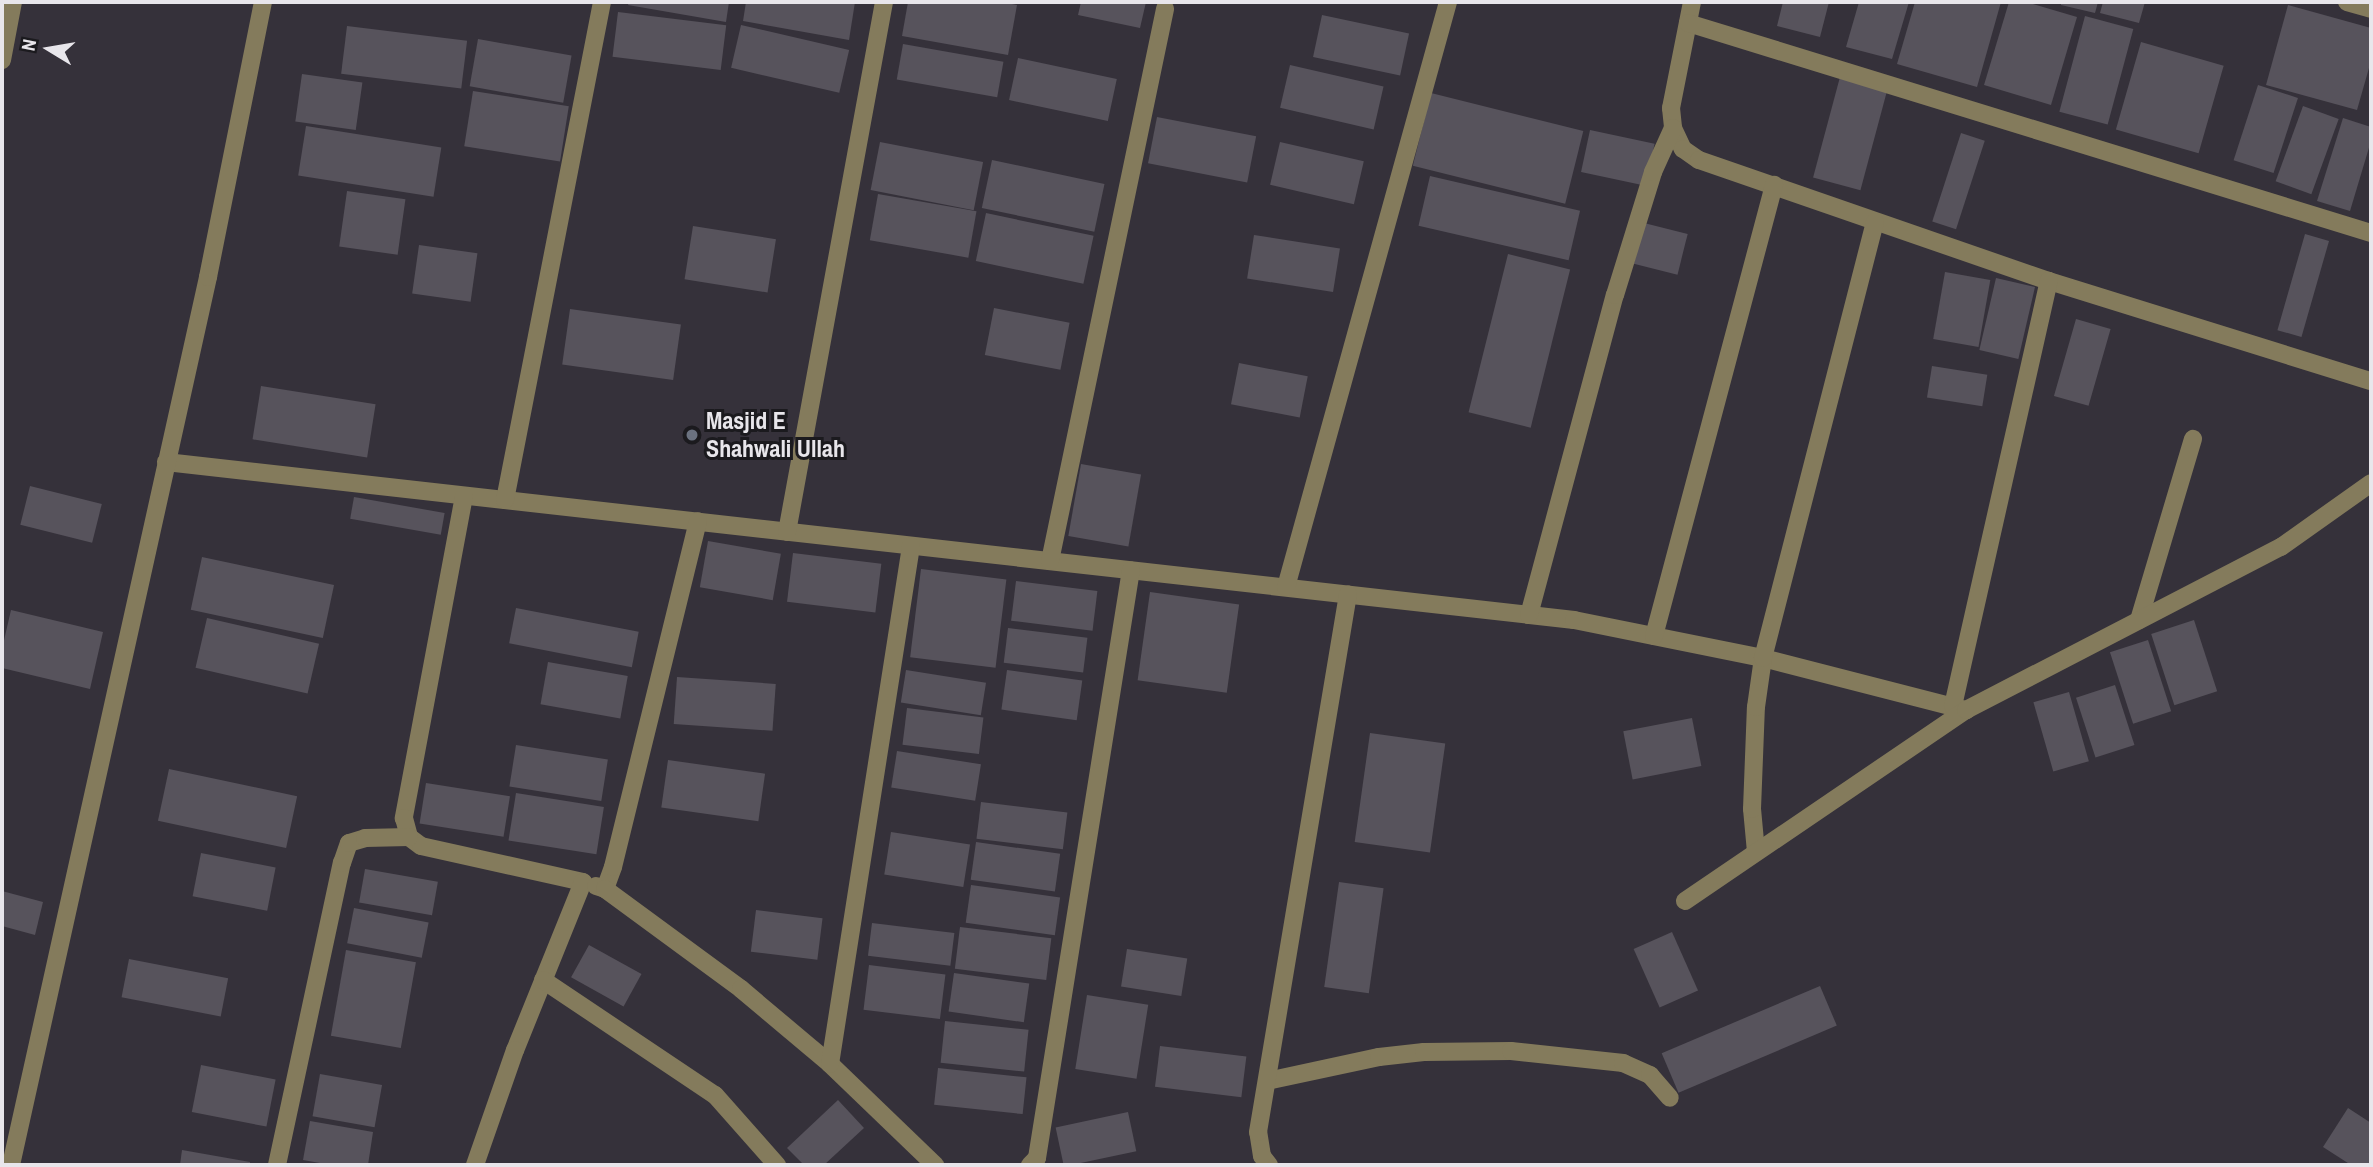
<!DOCTYPE html>
<style>
body{margin:0}
#map{position:relative;width:2373px;height:1167px;overflow:hidden;background:#35313a;font-family:"Archivo Narrow",sans-serif}
div>[style]{position:absolute}
.building>*{inset:0;background:#57535c;transform-origin:0 0}
.minor>*{height:18px;margin:-9px;padding:0 9px;transform-origin:9px;border-radius:9px;background:#847b5c}
.dots>*{width:19px;height:19px;translate:-50% -50%;box-sizing:border-box;border:4px solid #1b1a1e;border-radius:50%}
span{translate:-50% -50%;white-space:nowrap;text-align:center;line-height:1.15;-webkit-text-stroke:6px #1b1a1e;paint-order:stroke}
.poi-label{font-size:24px;color:#e8e6eb;font-weight:700}
.left{translate:0 -50%;text-align:left}
.frame{position:absolute;inset:0;border:4px solid #e8e6eb;pointer-events:none}
.north{position:absolute;left:14px;top:14px;width:70px;height:70px;-webkit-text-stroke:5px #1b1a1e;paint-order:stroke;rotate:281deg;font-size:19px;font-weight:700;line-height:28px;text-align:center;color:#e8e6eb}
.north::after{content:'';display:block;margin:auto;width:24px;height:32px;background:#e8e6eb;clip-path:polygon(50% 0,100% 100%,50% 72%,0 100%)}
</style>
<div id="map">
<div class="building">
<i style="clip-path:polygon(629px 2px,729px 2px,726px 22px,628px 5px)"></i>
<i style="clip-path:polygon(746px 2px,855px 2px,849px 40px,743px 21px)"></i>
<i style="clip-path:polygon(908px 2px,1002px 2px,1017px 5px,1008px 55px,902px 36px)"></i>
<i style="clip-path:polygon(1081px 2px,1146px 2px,1140px 28px,1078px 15px)"></i>
<i style="clip-path:polygon(1783px 2px,1829px 2px,1820px 37px,1777px 26px)"></i>
<i style="clip-path:polygon(1859px 2px,1909px 2px,1892px 59px,1846px 47px)"></i>
<i style="clip-path:polygon(1915px 2px,2001px 2px,1977px 87px,1897px 64px)"></i>
<i style="clip-path:polygon(2009px 2px,2026px 2px,2077px 17px,2051px 105px,1984px 85px)"></i>
<i style="clip-path:polygon(2061px 2px,2098px 2px,2095px 13px,2061px 5px)"></i>
<i style="clip-path:polygon(2103px 2px,2145px 2px,2139px 23px,2100px 13px)"></i>
<i style="clip-path:polygon(2288px 5px,2371px 28px,2371px 61px,2357px 110px,2266px 85px)"></i>
<i style="left:618px;top:12px;width:109px;height:45px;rotate:7deg"></i>
<i style="left:1322px;top:15px;width:89px;height:43px;rotate:12deg"></i>
<i style="left:2085px;top:16px;width:50px;height:99px;rotate:15deg"></i>
<i style="left:741px;top:25px;width:111px;height:44px;rotate:13deg"></i>
<i style="left:347px;top:26px;width:121px;height:48px;rotate:7deg"></i>
<i style="left:478px;top:39px;width:95px;height:48px;rotate:10deg"></i>
<i style="left:2141px;top:42px;width:86px;height:91px;rotate:16deg"></i>
<i style="left:903px;top:44px;width:102px;height:36px;rotate:10deg"></i>
<i style="left:1018px;top:58px;width:101px;height:43px;rotate:12deg"></i>
<i style="left:1290px;top:65px;width:96px;height:44px;rotate:13deg"></i>
<i style="left:302px;top:74px;width:61px;height:48px;rotate:8deg"></i>
<i style="left:1840px;top:77px;width:49px;height:104px;rotate:15deg"></i>
<i style="left:2258px;top:85px;width:42px;height:79px;rotate:18deg"></i>
<i style="left:473px;top:91px;width:97px;height:56px;rotate:9deg"></i>
<i style="left:1431px;top:93px;width:157px;height:75px;rotate:14deg"></i>
<i style="left:2303px;top:106px;width:38px;height:80px;rotate:20deg"></i>
<i style="left:1157px;top:117px;width:101px;height:47px;rotate:11deg"></i>
<i style="clip-path:polygon(2343px 118px,2371px 127px,2371px 141px,2350px 211px,2317px 201px)"></i>
<i style="left:306px;top:126px;width:137px;height:50px;rotate:9deg"></i>
<i style="left:1590px;top:130px;width:66px;height:43px;rotate:12deg"></i>
<i style="left:1961px;top:133px;width:25px;height:93px;rotate:18deg"></i>
<i style="left:880px;top:142px;width:105px;height:49px;rotate:11deg"></i>
<i style="left:1280px;top:142px;width:86px;height:44px;rotate:13deg"></i>
<i style="left:992px;top:160px;width:115px;height:49px;rotate:12deg"></i>
<i style="left:1430px;top:176px;width:154px;height:51px;rotate:13deg"></i>
<i style="left:347px;top:191px;width:59px;height:56px;rotate:8deg"></i>
<i style="left:878px;top:194px;width:100px;height:47px;rotate:10deg"></i>
<i style="left:986px;top:213px;width:110px;height:49px;rotate:12deg"></i>
<i style="left:1644px;top:223px;width:45px;height:42px;rotate:14deg"></i>
<i style="left:693px;top:226px;width:84px;height:54px;rotate:9deg"></i>
<i style="left:2305px;top:234px;width:25px;height:100px;rotate:16deg"></i>
<i style="left:1254px;top:235px;width:87px;height:44px;rotate:9deg"></i>
<i style="left:419px;top:245px;width:59px;height:49px;rotate:8deg"></i>
<i style="left:1508px;top:254px;width:64px;height:163px;rotate:14deg"></i>
<i style="left:1945px;top:272px;width:46px;height:68px;rotate:10deg"></i>
<i style="left:1996px;top:278px;width:40px;height:74px;rotate:13deg"></i>
<i style="left:994px;top:308px;width:77px;height:48px;rotate:11deg"></i>
<i style="left:570px;top:309px;width:112px;height:56px;rotate:8deg"></i>
<i style="left:2076px;top:319px;width:36px;height:80px;rotate:16deg"></i>
<i style="left:1239px;top:363px;width:70px;height:42px;rotate:11deg"></i>
<i style="left:1932px;top:366px;width:56px;height:32px;rotate:9deg"></i>
<i style="left:261px;top:386px;width:116px;height:54px;rotate:9deg"></i>
<i style="left:1081px;top:464px;width:61px;height:73px;rotate:10deg"></i>
<i style="left:30px;top:486px;width:74px;height:40px;rotate:14deg"></i>
<i style="left:354px;top:497px;width:92px;height:22px;rotate:10deg"></i>
<i style="left:708px;top:541px;width:74px;height:47px;rotate:10deg"></i>
<i style="left:793px;top:553px;width:89px;height:49px;rotate:7deg"></i>
<i style="left:202px;top:557px;width:135px;height:54px;rotate:12deg"></i>
<i style="left:921px;top:569px;width:86px;height:89px;rotate:7deg"></i>
<i style="left:1016px;top:581px;width:82px;height:40px;rotate:7deg"></i>
<i style="left:1150px;top:592px;width:90px;height:89px;rotate:8deg"></i>
<i style="left:516px;top:608px;width:125px;height:36px;rotate:11deg"></i>
<i style="clip-path:polygon(11px 610px,103px 632px,90px 689px,2px 668px,2px 649px)"></i>
<i style="left:207px;top:618px;width:115px;height:51px;rotate:13deg"></i>
<i style="left:2194px;top:620px;width:75px;height:45px;rotate:72deg"></i>
<i style="left:1008px;top:628px;width:80px;height:35px;rotate:7deg"></i>
<i style="left:2148px;top:640px;width:75px;height:40px;rotate:72deg"></i>
<i style="left:548px;top:662px;width:81px;height:43px;rotate:10deg"></i>
<i style="left:906px;top:670px;width:81px;height:33px;rotate:9deg"></i>
<i style="left:1007px;top:670px;width:76px;height:40px;rotate:8deg"></i>
<i style="left:677px;top:677px;width:99px;height:47px;rotate:4deg"></i>
<i style="left:2115px;top:685px;width:63px;height:41px;rotate:72deg"></i>
<i style="left:2069px;top:692px;width:72px;height:37px;rotate:74deg"></i>
<i style="left:907px;top:708px;width:77px;height:37px;rotate:7deg"></i>
<i style="left:1692px;top:718px;width:49px;height:70px;rotate:79deg"></i>
<i style="left:1370px;top:733px;width:76px;height:110px;rotate:8deg"></i>
<i style="left:516px;top:745px;width:93px;height:42px;rotate:9deg"></i>
<i style="left:897px;top:751px;width:85px;height:37px;rotate:9deg"></i>
<i style="left:668px;top:760px;width:98px;height:48px;rotate:8deg"></i>
<i style="left:169px;top:769px;width:131px;height:53px;rotate:12deg"></i>
<i style="left:426px;top:783px;width:85px;height:41px;rotate:9deg"></i>
<i style="left:516px;top:793px;width:89px;height:48px;rotate:9deg"></i>
<i style="left:981px;top:802px;width:87px;height:37px;rotate:7deg"></i>
<i style="left:891px;top:832px;width:80px;height:43px;rotate:9deg"></i>
<i style="left:976px;top:842px;width:85px;height:38px;rotate:8deg"></i>
<i style="left:201px;top:853px;width:76px;height:44px;rotate:11deg"></i>
<i style="left:365px;top:869px;width:74px;height:34px;rotate:10deg"></i>
<i style="left:1339px;top:882px;width:45px;height:106px;rotate:8deg"></i>
<i style="left:971px;top:885px;width:90px;height:38px;rotate:8deg"></i>
<i style="clip-path:polygon(2px 891px,43px 902px,35px 935px,2px 926px)"></i>
<i style="left:354px;top:908px;width:76px;height:36px;rotate:11deg"></i>
<i style="left:756px;top:910px;width:67px;height:42px;rotate:7deg"></i>
<i style="left:872px;top:923px;width:83px;height:33px;rotate:7deg"></i>
<i style="left:960px;top:927px;width:92px;height:42px;rotate:7deg"></i>
<i style="left:1672px;top:932px;width:64px;height:42px;rotate:66deg"></i>
<i style="left:589px;top:945px;width:60px;height:37px;rotate:29deg"></i>
<i style="left:1127px;top:949px;width:61px;height:38px;rotate:9deg"></i>
<i style="left:346px;top:950px;width:71px;height:87px;rotate:10deg"></i>
<i style="left:129px;top:959px;width:101px;height:39px;rotate:11deg"></i>
<i style="left:869px;top:965px;width:77px;height:45px;rotate:7deg"></i>
<i style="left:954px;top:973px;width:76px;height:39px;rotate:8deg"></i>
<i style="left:1820px;top:986px;width:43px;height:172px;rotate:67deg"></i>
<i style="left:1087px;top:995px;width:62px;height:75px;rotate:9deg"></i>
<i style="left:945px;top:1021px;width:84px;height:42px;rotate:6deg"></i>
<i style="left:1160px;top:1046px;width:87px;height:41px;rotate:7deg"></i>
<i style="left:201px;top:1065px;width:76px;height:48px;rotate:11deg"></i>
<i style="left:938px;top:1068px;width:89px;height:37px;rotate:6deg"></i>
<i style="left:320px;top:1074px;width:63px;height:43px;rotate:10deg"></i>
<i style="clip-path:polygon(838px 1100px,864px 1128px,824px 1165px,804px 1165px,787px 1148px)"></i>
<i style="clip-path:polygon(2348px 1108px,2371px 1123px,2371px 1165px,2351px 1165px,2323px 1147px)"></i>
<i style="left:1128px;top:1112px;width:40px;height:74px;rotate:78deg"></i>
<i style="clip-path:polygon(310px 1121px,373px 1132px,368px 1165px,331px 1165px,303px 1160px)"></i>
<i style="clip-path:polygon(182px 1150px,250px 1162px,250px 1165px,180px 1165px)"></i>
</div>
<div class="minor">
<i style="left:1692px;top:2px;width:108px;rotate:101.2deg"></i>
<i style="left:1671px;top:108px;width:20px;rotate:84deg"></i>
<i style="left:1673px;top:128px;width:23px;rotate:65deg"></i>
<i style="left:1683px;top:149px;width:19px;rotate:35deg"></i>
<i style="left:1699px;top:160px;width:370px;rotate:19.1deg"></i>
<i style="left:2049px;top:281px;width:337px;rotate:17.3deg"></i>
<i style="left:2347px;top:2px;width:25px;rotate:16deg"></i>
<i style="left:1688px;top:23px;width:715px;rotate:17.09deg"></i>
<i style="left:2px;top:60px;width:59px;rotate:-79.3deg"></i>
<i style="left:166px;top:462px;width:1417px;rotate:6.4deg"></i>
<i style="left:1574px;top:620px;width:193px;rotate:11.4deg"></i>
<i style="left:1763px;top:658px;width:210px;rotate:14.4deg"></i>
<i style="left:464px;top:496px;width:328px;rotate:100.6deg"></i>
<i style="left:404px;top:818px;width:20px;rotate:75deg"></i>
<i style="left:409px;top:837px;width:15px;rotate:37deg"></i>
<i style="left:421px;top:846px;width:166px;rotate:12.5deg"></i>
<i style="left:583px;top:882px;width:181px;rotate:112deg"></i>
<i style="left:515px;top:1050px;width:122px;rotate:109.2deg"></i>
<i style="left:505px;top:500px;width:507px;rotate:-78.98deg"></i>
<i style="left:787px;top:532px;width:539px;rotate:-79.63deg"></i>
<i style="left:1050px;top:561px;width:564px;rotate:-78.23deg"></i>
<i style="left:1286px;top:587px;width:607px;rotate:-74.52deg"></i>
<i style="left:1529px;top:615px;width:331px;rotate:-75deg"></i>
<i style="left:1615px;top:295px;width:129px;rotate:-72.8deg"></i>
<i style="left:1653px;top:172px;width:48px;rotate:-65.6deg"></i>
<i style="left:2139px;top:620px;width:189px;rotate:-73.4deg"></i>
<i style="left:1654px;top:636px;width:467px;rotate:-75.1deg"></i>
<i style="left:1953px;top:706px;width:436px;rotate:-77.3deg"></i>
<i style="left:1756px;top:852px;width:43px;rotate:-95.3deg"></i>
<i style="left:1752px;top:809px;width:102px;rotate:-87.8deg"></i>
<i style="left:1756px;top:707px;width:49px;rotate:-81.9deg"></i>
<i style="left:1763px;top:658px;width:450px;rotate:-75.6deg"></i>
<i style="left:596px;top:886px;width:9px;rotate:18deg"></i>
<i style="left:605px;top:889px;width:23px;rotate:-70deg"></i>
<i style="left:613px;top:867px;width:356px;rotate:-76.2deg"></i>
<i style="left:605px;top:889px;width:169px;rotate:36.3deg"></i>
<i style="left:741px;top:989px;width:116px;rotate:40.1deg"></i>
<i style="left:830px;top:1064px;width:146px;rotate:43.9deg"></i>
<i style="left:1685px;top:901px;width:340px;rotate:-34.2deg"></i>
<i style="left:1966px;top:710px;width:355px;rotate:-27.4deg"></i>
<i style="left:2281px;top:547px;width:110px;rotate:-35.4deg"></i>
<i style="left:543px;top:980px;width:207px;rotate:33.8deg"></i>
<i style="left:715px;top:1095px;width:94px;rotate:48.5deg"></i>
<i style="left:830px;top:1064px;width:524px;rotate:-81.11deg"></i>
<i style="left:1267px;top:1081px;width:115px;rotate:-12.1deg"></i>
<i style="left:1379px;top:1057px;width:45px;rotate:-6.3deg"></i>
<i style="left:1424px;top:1052px;width:87px;rotate:-0.7deg"></i>
<i style="left:1511px;top:1051px;width:113px;rotate:6.1deg"></i>
<i style="left:1623px;top:1063px;width:30px;rotate:24deg"></i>
<i style="left:1650px;top:1075px;width:30px;rotate:49deg"></i>
<i style="left:11px;top:1165px;width:910px;rotate:-77.49deg"></i>
<i style="left:208px;top:277px;width:280px;rotate:-78.7deg"></i>
<i style="left:277px;top:1165px;width:309px;rotate:-77.9deg"></i>
<i style="left:342px;top:863px;width:21px;rotate:-71deg"></i>
<i style="left:349px;top:843px;width:17px;rotate:-17deg"></i>
<i style="left:365px;top:838px;width:44px;rotate:-1.3deg"></i>
<i style="left:1030px;top:1165px;width:10px;rotate:-45deg"></i>
<i style="left:1037px;top:1158px;width:595px;rotate:-80.92deg"></i>
<i style="left:1269px;top:1165px;width:11px;rotate:-128deg"></i>
<i style="left:1262px;top:1156px;width:24px;rotate:-99deg"></i>
<i style="left:1258px;top:1132px;width:545px;rotate:-80.5deg"></i>
</div>
<div class="dots">
<i style="left:692px;top:435px;background:#6b7280"></i>
</div>
<div class="poi-label">
<span class="left" style="left:706px;top:435px">Masjid E<br>Shahwali Ullah</span>
</div>
<div class="frame"></div>
<div class="north">N</div>
</div>
